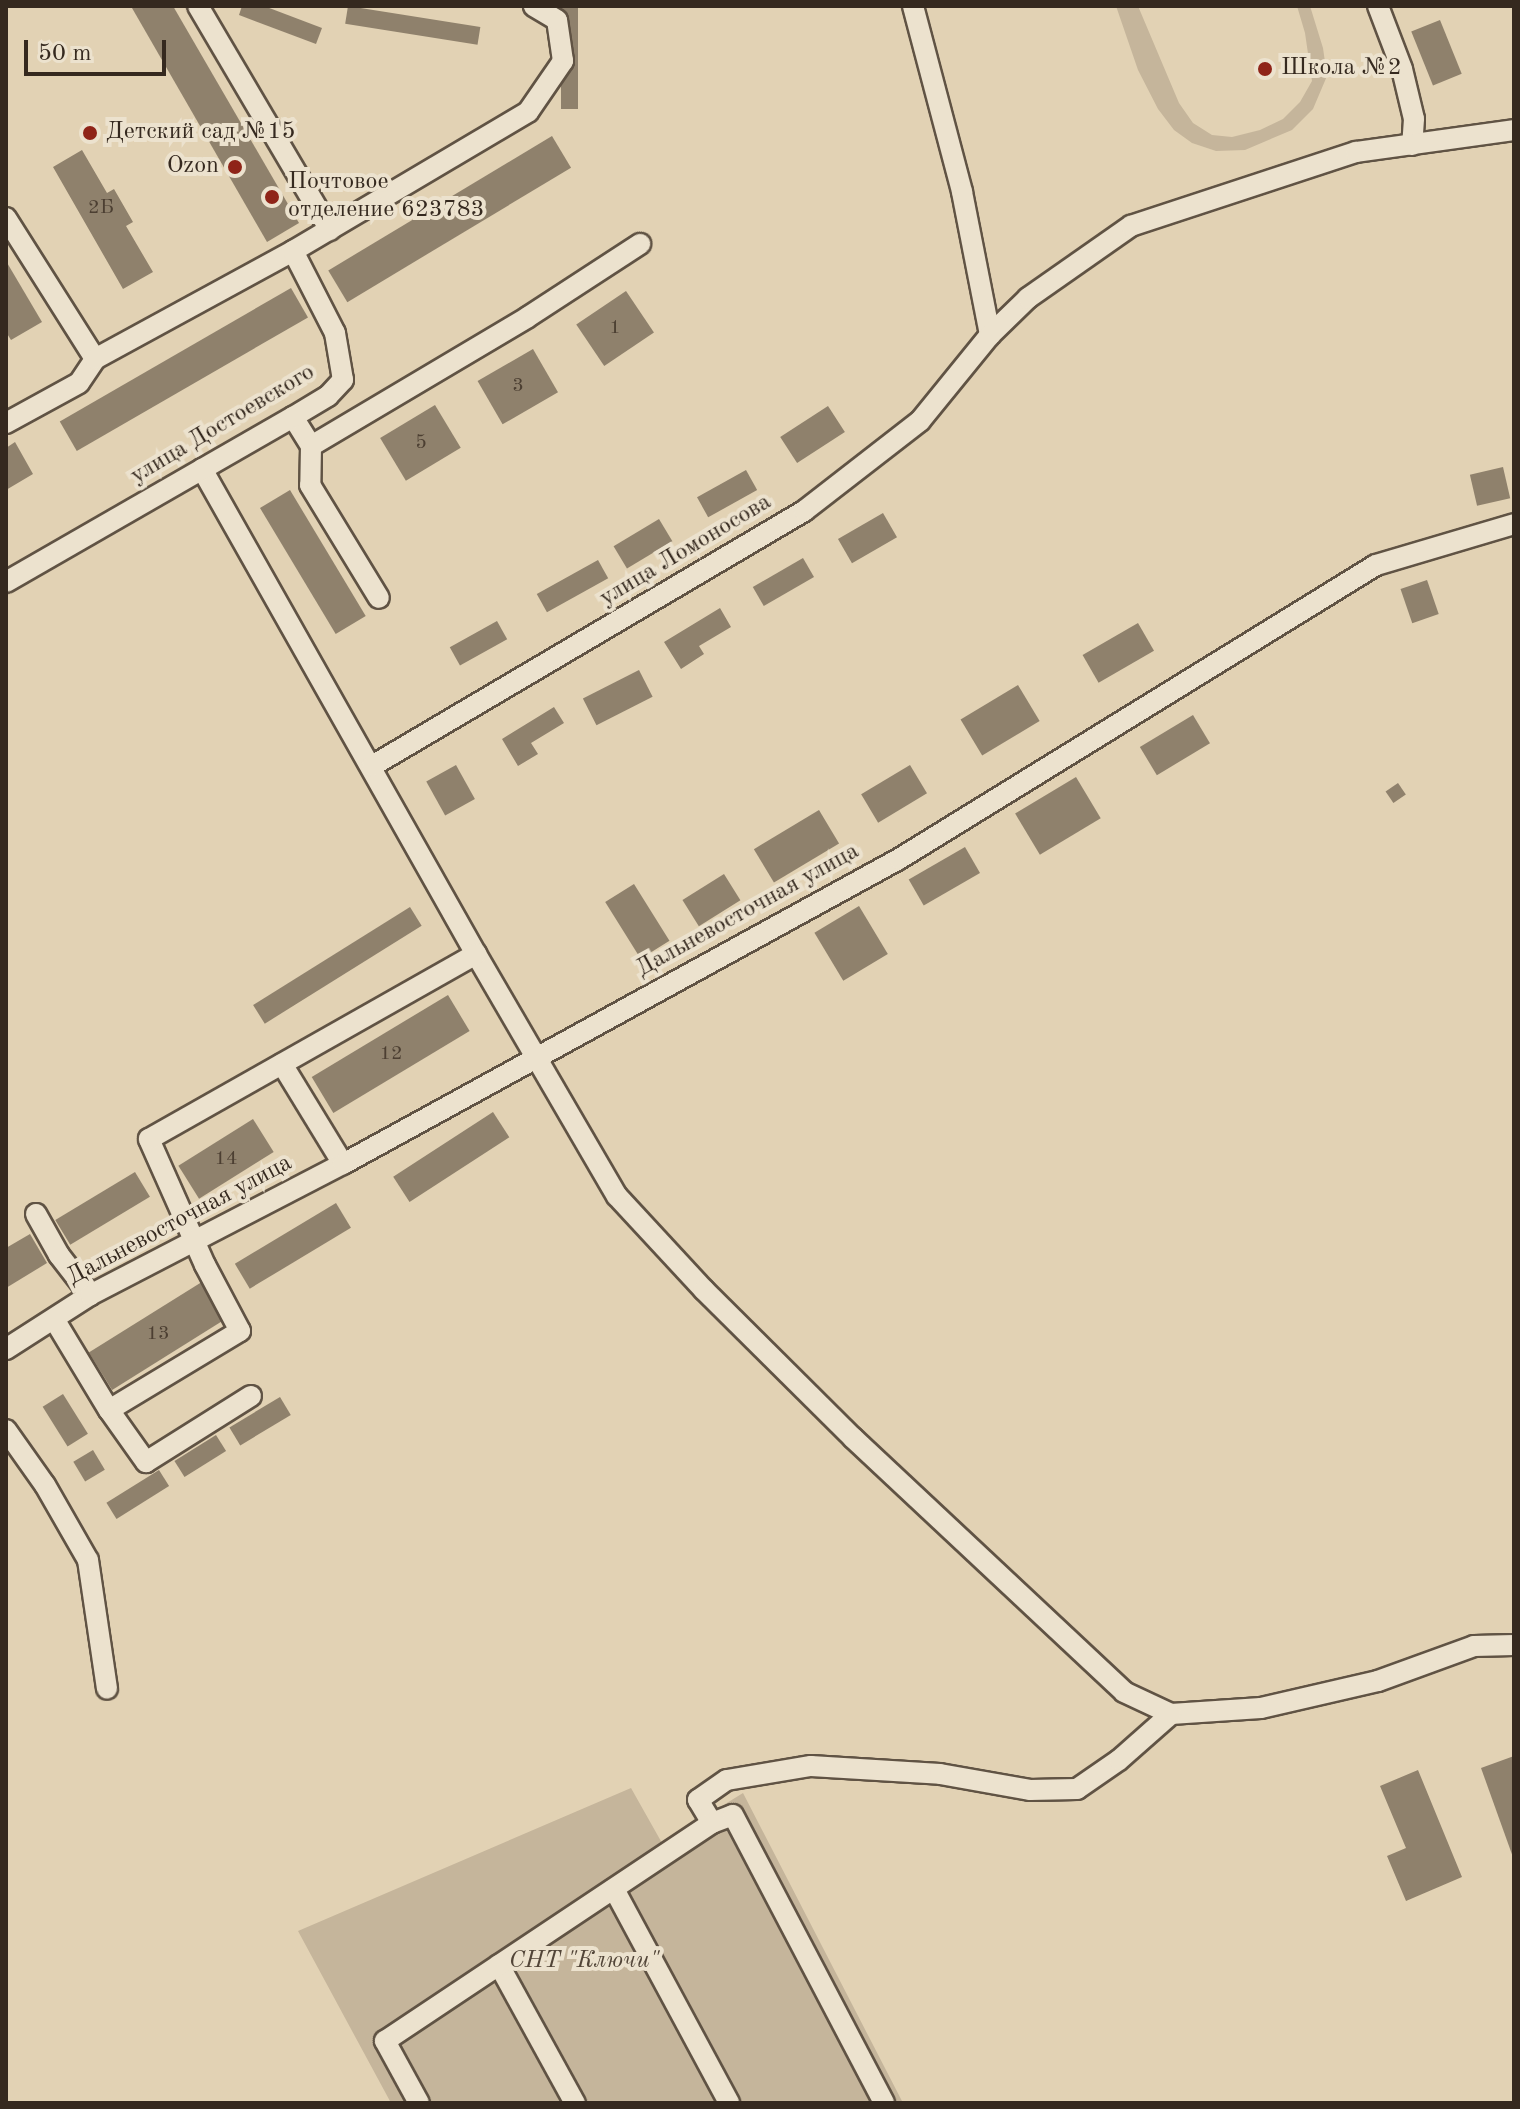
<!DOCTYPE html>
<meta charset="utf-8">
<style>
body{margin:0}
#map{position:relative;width:1520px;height:2109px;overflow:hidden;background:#e2d2b4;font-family:"Old Standard TT",serif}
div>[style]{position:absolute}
.green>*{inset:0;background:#c5b59b}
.building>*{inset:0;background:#8f816c;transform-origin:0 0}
.roads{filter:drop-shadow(2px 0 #605344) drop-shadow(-2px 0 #605344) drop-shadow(0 2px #605344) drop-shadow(0 -2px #605344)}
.minor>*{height:20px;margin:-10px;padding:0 10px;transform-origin:10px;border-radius:10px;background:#ece2ce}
.dots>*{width:22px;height:22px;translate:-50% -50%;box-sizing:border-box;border:4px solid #ece2ce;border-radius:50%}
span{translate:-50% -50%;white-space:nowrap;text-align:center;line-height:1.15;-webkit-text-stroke:8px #ece2ce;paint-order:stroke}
.number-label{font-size:20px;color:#4c3f32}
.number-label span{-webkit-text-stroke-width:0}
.poi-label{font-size:24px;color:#35291f}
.left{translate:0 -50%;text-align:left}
.right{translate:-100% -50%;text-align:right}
.street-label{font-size:24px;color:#35291f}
.park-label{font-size:24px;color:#524538;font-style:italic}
.frame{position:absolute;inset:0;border:8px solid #35291f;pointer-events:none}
.scale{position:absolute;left:24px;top:40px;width:142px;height:36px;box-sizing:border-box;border:4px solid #35291f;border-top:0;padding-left:10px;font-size:24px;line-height:28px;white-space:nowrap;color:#35291f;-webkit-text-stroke:6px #ece2ce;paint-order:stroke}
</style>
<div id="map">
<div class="green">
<i style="clip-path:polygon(1116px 6px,1138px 6px,1179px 103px,1193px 123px,1212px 135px,1232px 137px,1260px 130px,1283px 119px,1300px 102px,1312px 81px,1305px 33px,1297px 6px,1310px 6px,1323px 48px,1327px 76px,1313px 109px,1292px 130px,1245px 150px,1216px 151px,1192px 143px,1174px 130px,1158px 109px,1138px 70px)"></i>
<i style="clip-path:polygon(631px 1788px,662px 1843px,743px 1793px,903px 2103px,391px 2103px,298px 1931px)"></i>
</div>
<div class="building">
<i style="clip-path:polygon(135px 6px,173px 6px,299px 223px,267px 242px,132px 8px)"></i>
<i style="clip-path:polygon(242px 6px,264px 6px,322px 28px,316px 44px,239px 15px)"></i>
<i style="left:348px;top:6px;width:134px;height:18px;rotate:9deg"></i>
<i style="left:561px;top:6px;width:17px;height:103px"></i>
<i style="left:1440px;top:20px;width:58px;height:31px;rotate:68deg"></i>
<i style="left:552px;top:136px;width:37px;height:261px;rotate:59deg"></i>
<i style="clip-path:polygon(82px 150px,107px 193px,114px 189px,133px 222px,126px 226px,153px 272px,123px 289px,53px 167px)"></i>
<i style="clip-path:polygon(6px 261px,42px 322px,11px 340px,6px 332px)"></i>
<i style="left:291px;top:288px;width:34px;height:267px;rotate:60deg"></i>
<i style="left:626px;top:291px;width:50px;height:60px;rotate:56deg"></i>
<i style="left:533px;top:349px;width:50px;height:64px;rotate:60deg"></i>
<i style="left:435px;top:405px;width:50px;height:64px;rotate:59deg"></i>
<i style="left:828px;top:406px;width:31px;height:57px;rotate:57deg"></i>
<i style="clip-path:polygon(15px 442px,33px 474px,6px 490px,6px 448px)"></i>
<i style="left:1503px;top:467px;width:32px;height:34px;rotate:77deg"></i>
<i style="left:746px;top:470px;width:23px;height:56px;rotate:61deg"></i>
<i style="left:290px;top:490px;width:147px;height:35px;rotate:59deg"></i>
<i style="left:883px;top:513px;width:28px;height:52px;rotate:60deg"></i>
<i style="left:659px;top:519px;width:26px;height:53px;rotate:59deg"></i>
<i style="left:803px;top:558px;width:22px;height:58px;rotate:60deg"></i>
<i style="left:598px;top:560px;width:21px;height:70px;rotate:61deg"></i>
<i style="left:1427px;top:580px;width:36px;height:28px;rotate:71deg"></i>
<i style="clip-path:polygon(720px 608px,731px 627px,699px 646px,704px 654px,681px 669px,664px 642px)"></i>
<i style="left:497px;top:621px;width:21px;height:54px;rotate:61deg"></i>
<i style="left:1138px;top:623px;width:32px;height:64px;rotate:60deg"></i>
<i style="left:639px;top:670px;width:30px;height:63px;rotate:63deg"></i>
<i style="left:1018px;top:685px;width:42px;height:67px;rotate:59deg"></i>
<i style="clip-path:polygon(554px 707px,564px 723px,531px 743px,538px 754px,518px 766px,502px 739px)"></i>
<i style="left:1193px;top:715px;width:33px;height:62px;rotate:59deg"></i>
<i style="left:456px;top:765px;width:39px;height:34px;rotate:61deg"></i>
<i style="left:910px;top:765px;width:33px;height:57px;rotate:59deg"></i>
<i style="left:1076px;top:777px;width:48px;height:71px;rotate:59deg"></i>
<i style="left:1398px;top:783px;width:14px;height:15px;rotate:56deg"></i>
<i style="left:819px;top:810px;width:39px;height:76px;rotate:59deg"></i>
<i style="left:965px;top:847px;width:30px;height:65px;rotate:60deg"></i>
<i style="left:724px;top:874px;width:31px;height:49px;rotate:58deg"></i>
<i style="left:634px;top:884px;width:67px;height:34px;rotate:58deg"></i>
<i style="left:859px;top:906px;width:56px;height:52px;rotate:59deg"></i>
<i style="left:410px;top:907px;width:22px;height:185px;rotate:58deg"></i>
<i style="left:448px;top:995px;width:42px;height:159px;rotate:59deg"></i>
<i style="left:493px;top:1112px;width:30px;height:119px;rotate:57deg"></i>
<i style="left:253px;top:1119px;width:39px;height:88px;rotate:58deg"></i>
<i style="left:135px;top:1172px;width:29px;height:93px;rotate:59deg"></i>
<i style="left:336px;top:1203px;width:29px;height:118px;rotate:59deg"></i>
<i style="clip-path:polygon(30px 1234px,47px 1263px,6px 1288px,6px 1248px)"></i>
<i style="left:205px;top:1280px;width:44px;height:137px;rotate:58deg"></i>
<i style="left:63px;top:1394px;width:47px;height:24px;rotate:58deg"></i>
<i style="left:280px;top:1397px;width:21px;height:59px;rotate:59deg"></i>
<i style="left:216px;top:1435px;width:19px;height:49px;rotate:58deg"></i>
<i style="left:93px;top:1450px;width:23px;height:23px;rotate:59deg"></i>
<i style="left:159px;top:1470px;width:19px;height:62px;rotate:58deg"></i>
<i style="clip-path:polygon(1514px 1756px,1514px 1860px,1481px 1768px)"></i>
<i style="clip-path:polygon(1418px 1770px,1462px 1877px,1406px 1901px,1387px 1856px,1406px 1848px,1380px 1786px)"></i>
</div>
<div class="roads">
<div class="minor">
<i style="left:198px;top:6px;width:260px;rotate:59.5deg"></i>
<i style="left:913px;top:6px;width:192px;rotate:75.2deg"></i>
<i style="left:962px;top:192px;width:146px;rotate:78.9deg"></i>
<i style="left:1378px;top:6px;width:67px;rotate:69.1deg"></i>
<i style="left:1402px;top:69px;width:51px;rotate:76.5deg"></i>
<i style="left:1414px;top:119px;width:26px;rotate:94deg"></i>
<i style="left:6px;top:218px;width:167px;rotate:57.7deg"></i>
<i style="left:293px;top:417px;width:34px;rotate:58deg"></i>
<i style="left:311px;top:446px;width:252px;rotate:-30.7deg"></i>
<i style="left:528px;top:317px;width:134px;rotate:-33.1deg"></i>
<i style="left:6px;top:423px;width:83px;rotate:-28.7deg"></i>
<i style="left:79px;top:383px;width:29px;rotate:-56deg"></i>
<i style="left:95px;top:359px;width:226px;rotate:-28.6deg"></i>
<i style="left:293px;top:251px;width:273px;rotate:-30.6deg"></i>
<i style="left:528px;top:112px;width:62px;rotate:-55.5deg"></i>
<i style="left:563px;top:61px;width:41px;rotate:-98.3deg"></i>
<i style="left:557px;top:20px;width:27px;rotate:-149deg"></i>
<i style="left:311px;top:446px;width:39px;rotate:91deg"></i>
<i style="left:310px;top:485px;width:132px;rotate:58.6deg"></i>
<i style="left:202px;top:469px;width:557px;rotate:60.54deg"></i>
<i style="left:476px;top:954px;width:280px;rotate:59.8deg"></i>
<i style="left:617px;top:1196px;width:128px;rotate:47.2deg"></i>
<i style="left:704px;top:1290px;width:210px;rotate:44.8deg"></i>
<i style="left:853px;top:1438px;width:371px;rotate:43.1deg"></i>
<i style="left:1124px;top:1692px;width:52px;rotate:25.1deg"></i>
<i style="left:1171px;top:1714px;width:90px;rotate:-3.8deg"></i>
<i style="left:1261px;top:1708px;width:120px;rotate:-13deg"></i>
<i style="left:1378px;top:1681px;width:102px;rotate:-20deg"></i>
<i style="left:1474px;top:1646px;width:40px;rotate:-1.4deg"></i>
<i style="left:6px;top:582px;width:331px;rotate:-29.9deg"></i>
<i style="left:293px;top:417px;width:41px;rotate:-31deg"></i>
<i style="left:328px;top:396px;width:22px;rotate:-47deg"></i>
<i style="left:343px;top:380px;width:48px;rotate:-99.7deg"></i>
<i style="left:335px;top:333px;width:92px;rotate:-117.1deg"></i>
<i style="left:372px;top:766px;width:502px;rotate:-30.55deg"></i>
<i style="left:804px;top:511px;width:147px;rotate:-37.8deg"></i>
<i style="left:920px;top:421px;width:111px;rotate:-50.9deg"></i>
<i style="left:990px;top:335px;width:53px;rotate:-44.2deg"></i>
<i style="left:1028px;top:298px;width:126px;rotate:-35deg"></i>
<i style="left:1131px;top:226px;width:237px;rotate:-18.2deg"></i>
<i style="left:1356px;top:152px;width:160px;rotate:-7.9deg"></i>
<i style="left:282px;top:1064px;width:117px;rotate:58.6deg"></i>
<i style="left:36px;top:1214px;width:47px;rotate:60.7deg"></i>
<i style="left:59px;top:1255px;width:51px;rotate:52.2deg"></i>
<i style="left:54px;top:1319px;width:106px;rotate:58.9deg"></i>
<i style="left:109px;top:1410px;width:153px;rotate:-31.1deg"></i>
<i style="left:240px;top:1331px;width:75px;rotate:-117.9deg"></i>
<i style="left:205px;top:1265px;width:138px;rotate:-114deg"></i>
<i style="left:149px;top:1139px;width:376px;rotate:-29.5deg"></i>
<i style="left:6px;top:1349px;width:100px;rotate:-32.7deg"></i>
<i style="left:90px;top:1295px;width:285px;rotate:-27.4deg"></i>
<i style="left:343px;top:1164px;width:634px;rotate:-28.75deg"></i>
<i style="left:899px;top:859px;width:560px;rotate:-31.65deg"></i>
<i style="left:1376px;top:565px;width:144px;rotate:-16.5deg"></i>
<i style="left:109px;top:1410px;width:64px;rotate:54.6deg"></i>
<i style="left:146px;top:1462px;width:124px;rotate:-32.2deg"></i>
<i style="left:6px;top:1430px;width:67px;rotate:54.7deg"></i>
<i style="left:45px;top:1485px;width:86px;rotate:60.2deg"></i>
<i style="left:88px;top:1560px;width:130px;rotate:81.6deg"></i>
<i style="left:712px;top:1823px;width:27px;rotate:-121deg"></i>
<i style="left:698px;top:1800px;width:35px;rotate:-35deg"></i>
<i style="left:727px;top:1780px;width:85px;rotate:-9.5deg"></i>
<i style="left:811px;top:1766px;width:129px;rotate:3.5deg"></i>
<i style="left:940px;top:1774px;width:91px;rotate:10.1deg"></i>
<i style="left:1030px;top:1790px;width:47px;rotate:-1.2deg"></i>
<i style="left:1077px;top:1789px;width:51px;rotate:-34.6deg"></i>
<i style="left:1119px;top:1760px;width:69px;rotate:-41.5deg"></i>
<i style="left:614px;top:1889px;width:243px;rotate:61.7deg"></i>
<i style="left:499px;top:1965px;width:158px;rotate:61.2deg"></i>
<i style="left:419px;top:2103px;width:71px;rotate:-118.7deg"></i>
<i style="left:385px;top:2041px;width:393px;rotate:-33.7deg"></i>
<i style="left:712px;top:1823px;width:22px;rotate:-21deg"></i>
<i style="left:733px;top:1815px;width:325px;rotate:62.3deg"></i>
</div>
</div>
<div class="dots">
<i style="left:1265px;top:69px;background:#8f2418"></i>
<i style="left:90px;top:133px;background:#8f2418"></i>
<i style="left:235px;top:167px;background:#8f2418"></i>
<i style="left:272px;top:197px;background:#8f2418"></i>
</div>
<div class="number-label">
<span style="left:101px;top:208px">2Б</span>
<span style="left:615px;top:328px">1</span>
<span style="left:518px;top:386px">3</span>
<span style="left:421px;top:443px">5</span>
<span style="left:391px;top:1054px">12</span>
<span style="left:226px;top:1159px">14</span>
<span style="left:158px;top:1334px">13</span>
</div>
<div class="poi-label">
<span class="left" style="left:1281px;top:69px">Школа №2</span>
<span class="left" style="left:106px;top:133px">Детский сад №15</span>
<span class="right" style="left:219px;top:167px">Ozon</span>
<span class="left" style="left:288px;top:197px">Почтовое<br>отделение 623783</span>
</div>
<div class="street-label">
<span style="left:223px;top:425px;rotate:-31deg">улица Достоевского</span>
<span style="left:686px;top:551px;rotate:-31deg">улица Ломоносова</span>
<span style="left:748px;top:911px;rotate:-29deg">Дальневосточная улица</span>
<span style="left:180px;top:1221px;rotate:-28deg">Дальневосточная улица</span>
</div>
<div class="park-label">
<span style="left:584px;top:1962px">СНТ "Ключи"</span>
</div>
<div class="frame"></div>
<div class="scale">50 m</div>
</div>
